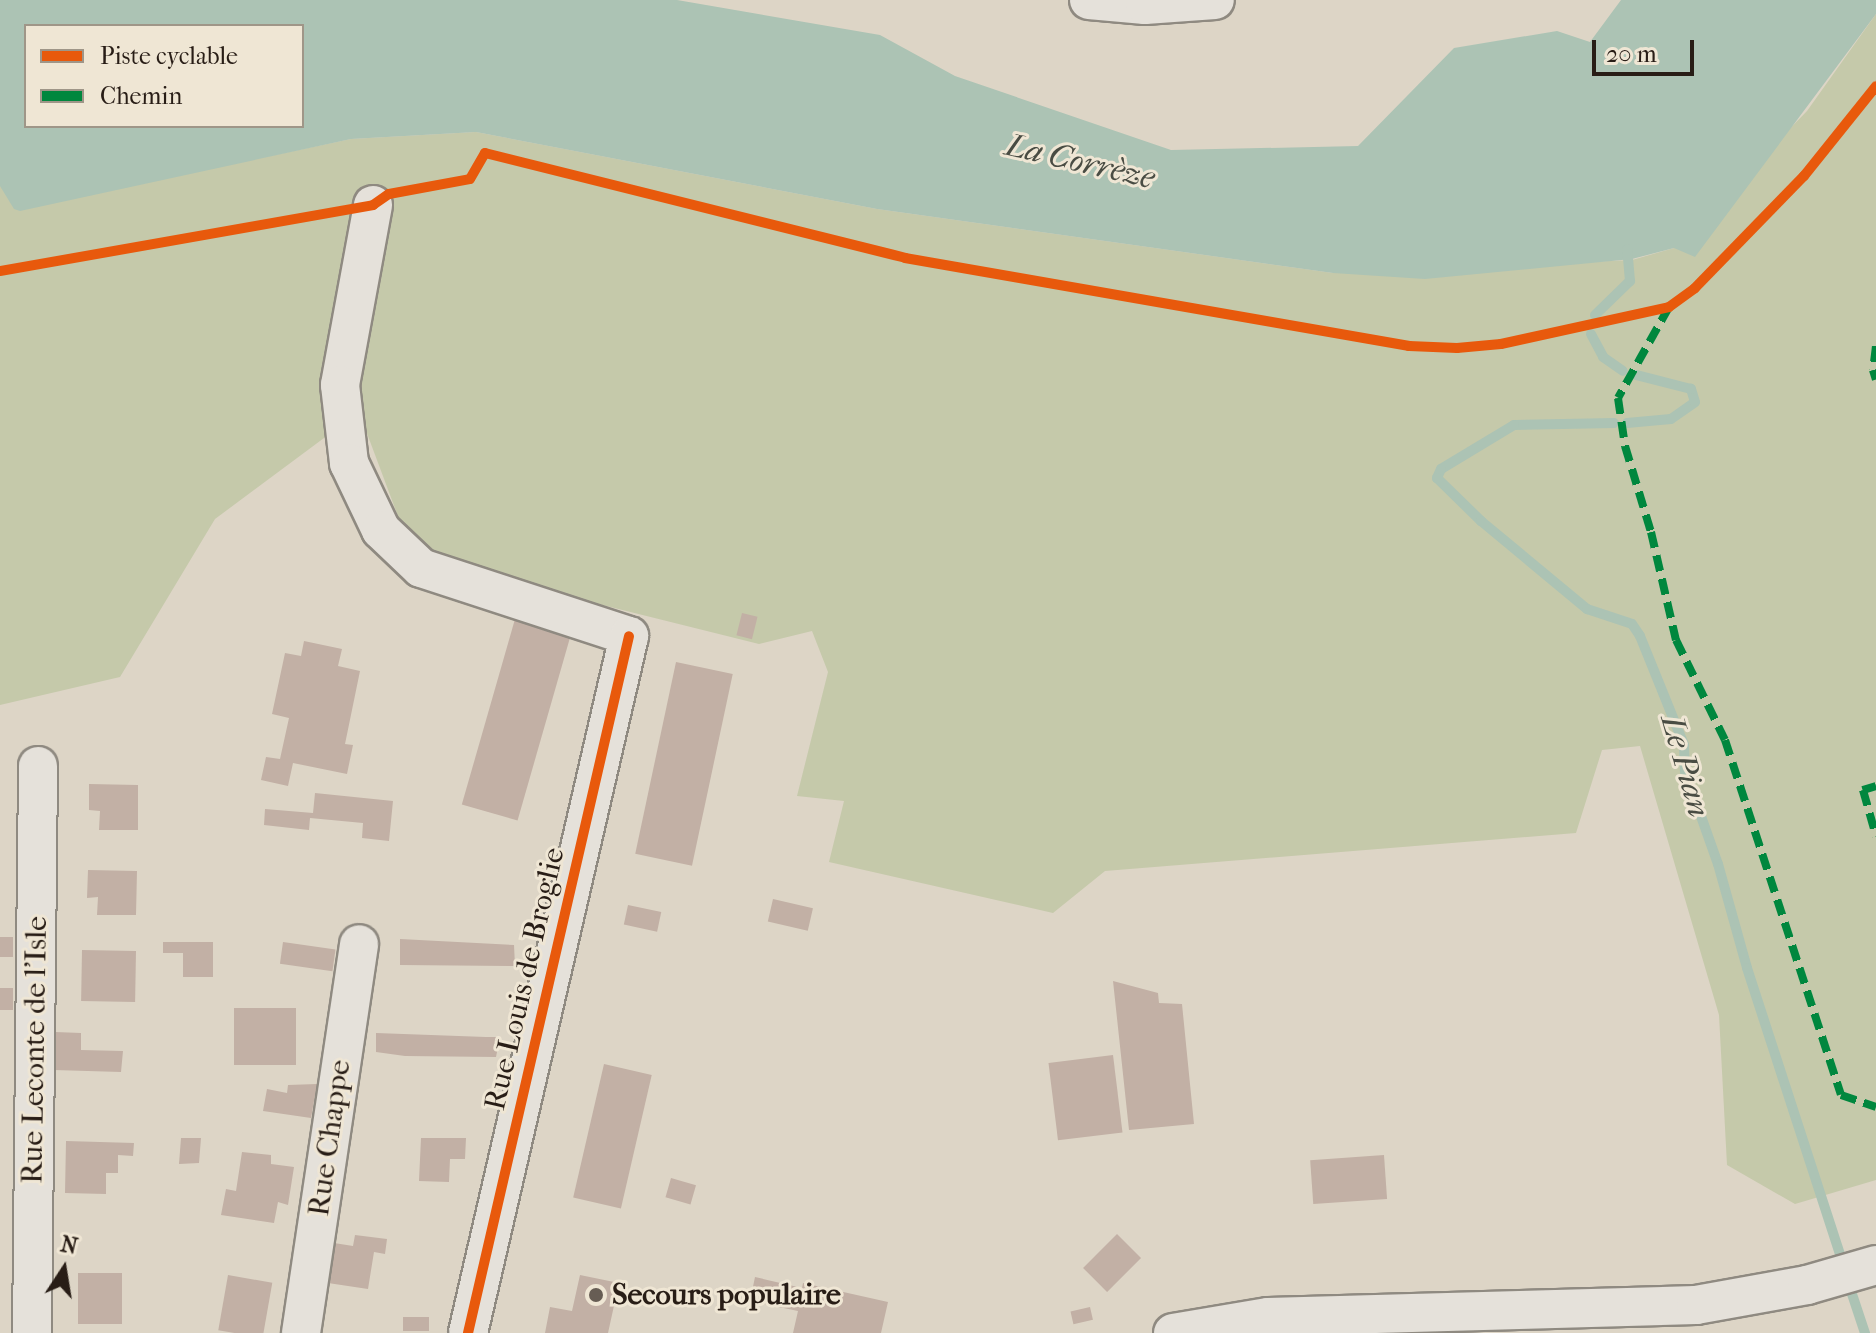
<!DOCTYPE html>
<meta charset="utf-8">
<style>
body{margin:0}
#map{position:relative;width:1876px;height:1333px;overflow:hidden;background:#ddd5c6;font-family:"IM FELL French Canon",serif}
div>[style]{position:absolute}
.green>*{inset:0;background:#c5c9aa}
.water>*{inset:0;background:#acc3b4}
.stream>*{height:10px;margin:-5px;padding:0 5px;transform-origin:5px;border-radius:5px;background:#acc3b4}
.building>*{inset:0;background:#c2b0a5;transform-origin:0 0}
.roads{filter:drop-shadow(2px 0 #8f8a81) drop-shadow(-2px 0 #8f8a81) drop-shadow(0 2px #8f8a81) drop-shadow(0 -2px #8f8a81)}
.minor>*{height:38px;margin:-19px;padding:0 19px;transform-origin:19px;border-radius:19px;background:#e5e1da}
.quiet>*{height:8px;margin-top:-4px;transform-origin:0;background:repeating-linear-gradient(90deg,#00873e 0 16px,transparent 0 24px)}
.cycleway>*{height:10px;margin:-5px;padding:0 5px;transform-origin:5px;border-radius:5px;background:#e8590c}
.dots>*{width:22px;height:22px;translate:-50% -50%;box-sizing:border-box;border:4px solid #efe6d4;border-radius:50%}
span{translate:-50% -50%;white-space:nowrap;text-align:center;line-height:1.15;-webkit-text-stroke:6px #efe6d4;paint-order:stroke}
.street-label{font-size:30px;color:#281d16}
.poi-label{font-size:30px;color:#281d16;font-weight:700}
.left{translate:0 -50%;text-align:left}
.water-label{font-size:32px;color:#494c43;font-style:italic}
.legend{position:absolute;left:24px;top:24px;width:280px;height:104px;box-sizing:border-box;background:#efe6d4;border:2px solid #9f9688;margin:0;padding:10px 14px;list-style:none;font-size:24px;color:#281d16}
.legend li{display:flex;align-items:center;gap:16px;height:40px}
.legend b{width:40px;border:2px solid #9f9688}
.north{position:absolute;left:24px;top:1229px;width:80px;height:80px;-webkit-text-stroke:6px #efe6d4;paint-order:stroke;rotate:12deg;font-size:22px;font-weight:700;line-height:32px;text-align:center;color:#281d16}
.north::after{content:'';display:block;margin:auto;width:28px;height:36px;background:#281d16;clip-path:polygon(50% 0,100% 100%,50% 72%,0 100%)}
.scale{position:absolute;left:1592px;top:40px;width:102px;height:36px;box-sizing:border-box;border:4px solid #281d16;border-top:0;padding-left:10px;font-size:24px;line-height:28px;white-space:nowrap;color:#281d16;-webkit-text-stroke:6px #efe6d4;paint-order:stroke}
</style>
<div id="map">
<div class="green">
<i style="clip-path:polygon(1876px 14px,1876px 1180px,1795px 1204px,1727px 1165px,1719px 1015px,1640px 746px,1602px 750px,1576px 833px,1105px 871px,1053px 913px,829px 862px,844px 801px,797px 796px,828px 672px,812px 631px,759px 644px,438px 564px,408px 543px,359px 412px,215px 519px,120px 677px,0 705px,0 185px,207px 169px,351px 139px,476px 132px,877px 209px,1333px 273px,1632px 260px,1674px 248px,1807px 111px)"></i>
</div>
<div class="water">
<i style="clip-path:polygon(evenodd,0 0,677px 0,880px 35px,955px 76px,1171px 150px,1358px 146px,1454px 48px,1557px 31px,1590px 42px,1621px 0,1876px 0,1876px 14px,1695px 257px,1674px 248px,1632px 259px,1425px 279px,1333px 273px,877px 209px,476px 132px,351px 139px,20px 211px,14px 209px,0 186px,0 0,302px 26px,302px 126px,26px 126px,26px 26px,302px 26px)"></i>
</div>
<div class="stream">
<i style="left:1595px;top:315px;width:49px;rotate:-44.2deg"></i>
<i style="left:1630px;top:281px;width:32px;rotate:-95deg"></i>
<i style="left:1591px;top:334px;width:26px;rotate:62deg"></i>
<i style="left:1603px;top:357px;width:24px;rotate:35deg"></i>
<i style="left:1614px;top:423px;width:100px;rotate:178.9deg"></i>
<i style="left:1514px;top:425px;width:85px;rotate:148.9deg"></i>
<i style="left:1441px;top:469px;width:10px;rotate:114deg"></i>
<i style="left:1437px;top:478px;width:62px;rotate:44.3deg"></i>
<i style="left:1481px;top:521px;width:138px;rotate:39.7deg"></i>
<i style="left:1587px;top:609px;width:47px;rotate:18.4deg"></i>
<i style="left:1632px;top:624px;width:14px;rotate:56deg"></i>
<i style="left:1640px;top:636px;width:118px;rotate:68deg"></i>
<i style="left:1684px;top:745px;width:26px;rotate:88deg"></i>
<i style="left:1685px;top:771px;width:99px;rotate:70.5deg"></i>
<i style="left:1718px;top:864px;width:108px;rotate:74.4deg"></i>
<i style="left:1747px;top:968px;width:313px;rotate:72deg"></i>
<i style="left:1627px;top:423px;width:44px;rotate:-5.2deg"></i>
<i style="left:1671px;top:419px;width:29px;rotate:-35deg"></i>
<i style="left:1695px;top:402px;width:14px;rotate:-107deg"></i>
<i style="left:1691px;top:389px;width:57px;rotate:-165.7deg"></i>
<i style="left:1848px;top:1282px;width:54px;rotate:71.6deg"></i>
</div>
<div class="building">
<i style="left:742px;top:613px;width:16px;height:23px;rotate:14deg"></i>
<i style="left:515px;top:619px;width:58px;height:193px;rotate:16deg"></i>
<i style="clip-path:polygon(304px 641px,342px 649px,338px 666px,360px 671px,345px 744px,353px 745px,347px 774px,293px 763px,288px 786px,261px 780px,266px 757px,280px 759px,289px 718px,272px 714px,285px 653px,301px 656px)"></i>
<i style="left:676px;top:662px;width:58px;height:196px;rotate:12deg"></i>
<i style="clip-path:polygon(89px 784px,138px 785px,138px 830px,99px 830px,100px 811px,89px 810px)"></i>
<i style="clip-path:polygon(315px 793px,393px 801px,389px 841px,362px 838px,363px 823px,310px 818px,309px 830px,264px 825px,265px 809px,313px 813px)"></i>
<i style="clip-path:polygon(88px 870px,137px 871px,136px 915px,97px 915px,98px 897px,87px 898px)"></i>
<i style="left:773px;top:899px;width:41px;height:23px;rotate:13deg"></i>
<i style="left:628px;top:905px;width:34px;height:20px;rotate:12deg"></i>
<i style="left:0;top:937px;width:13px;height:20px"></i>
<i style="clip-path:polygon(400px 939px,514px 945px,515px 966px,400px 965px)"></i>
<i style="clip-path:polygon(163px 942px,213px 942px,213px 977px,183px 977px,183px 953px,163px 953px)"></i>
<i style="left:283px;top:942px;width:53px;height:22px;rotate:8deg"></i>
<i style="left:82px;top:950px;width:54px;height:51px;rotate:1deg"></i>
<i style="clip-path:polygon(1113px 981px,1158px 993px,1159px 1003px,1182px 1004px,1194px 1124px,1129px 1130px)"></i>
<i style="left:0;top:988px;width:13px;height:22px"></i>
<i style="left:296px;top:1008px;width:57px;height:62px;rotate:90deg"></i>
<i style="clip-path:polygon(55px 1032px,81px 1033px,81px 1050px,123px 1051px,121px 1072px,54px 1070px)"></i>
<i style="clip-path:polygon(376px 1033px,486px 1037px,500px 1037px,496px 1057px,405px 1056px,376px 1052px)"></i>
<i style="left:1113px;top:1055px;width:78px;height:65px;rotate:83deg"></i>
<i style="left:604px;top:1064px;width:49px;height:137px;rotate:13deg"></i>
<i style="clip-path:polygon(317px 1084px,311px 1118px,263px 1111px,267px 1089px,287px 1093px,288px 1085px)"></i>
<i style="clip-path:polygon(181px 1138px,201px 1138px,199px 1163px,179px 1164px)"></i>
<i style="clip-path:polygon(421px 1138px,466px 1138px,465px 1159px,450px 1159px,449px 1182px,419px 1181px)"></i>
<i style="clip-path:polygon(66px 1141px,134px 1143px,133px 1156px,118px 1155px,118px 1173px,106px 1173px,106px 1194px,65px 1193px)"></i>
<i style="clip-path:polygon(242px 1152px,271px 1155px,271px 1164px,294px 1167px,288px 1205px,278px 1202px,274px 1223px,221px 1215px,226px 1189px,236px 1191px)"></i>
<i style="left:1384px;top:1155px;width:44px;height:74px;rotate:86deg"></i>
<i style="left:671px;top:1178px;width:26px;height:20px;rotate:16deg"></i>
<i style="left:1117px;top:1234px;width:34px;height:48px;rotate:45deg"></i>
<i style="clip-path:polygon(355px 1235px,387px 1239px,385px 1254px,374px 1252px,368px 1289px,328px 1283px,334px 1243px,353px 1246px)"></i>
<i style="left:78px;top:1273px;width:44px;height:51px"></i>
<i style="left:228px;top:1275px;width:45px;height:56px;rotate:10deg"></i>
<i style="clip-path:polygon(580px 1275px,619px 1283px,608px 1333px,545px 1333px,550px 1307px,572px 1311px)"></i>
<i style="clip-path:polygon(755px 1277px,802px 1288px,803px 1283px,888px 1302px,881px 1333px,793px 1333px,798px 1311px,750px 1301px)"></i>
<i style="left:1090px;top:1307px;width:13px;height:20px;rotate:77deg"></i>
<i style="left:403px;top:1317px;width:26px;height:14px"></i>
</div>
<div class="roads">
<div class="minor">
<i style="left:1089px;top:0;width:56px;rotate:5.1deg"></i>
<i style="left:1145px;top:5px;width:70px;rotate:-4.1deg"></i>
<i style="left:373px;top:205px;width:183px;rotate:100.4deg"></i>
<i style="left:340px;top:385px;width:79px;rotate:83.4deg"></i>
<i style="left:349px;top:463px;width:74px;rotate:64.5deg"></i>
<i style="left:381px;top:530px;width:55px;rotate:43.5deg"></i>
<i style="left:421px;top:568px;width:219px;rotate:18.1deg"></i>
<i style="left:629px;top:636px;width:715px;rotate:103.01deg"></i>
<i style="left:32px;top:1333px;width:567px;rotate:-89.39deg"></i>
<i style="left:301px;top:1333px;width:393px;rotate:-81.5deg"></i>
<i style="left:1173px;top:1333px;width:96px;rotate:-9.6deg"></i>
<i style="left:1268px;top:1317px;width:428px;rotate:-1.6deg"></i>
<i style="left:1696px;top:1305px;width:113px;rotate:-10.2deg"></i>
<i style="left:1807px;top:1285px;width:72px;rotate:-16.2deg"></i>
</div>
</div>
<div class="quiet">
<i style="left:1669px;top:307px;width:104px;rotate:119.3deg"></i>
<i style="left:1618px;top:398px;width:49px;rotate:81.7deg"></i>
<i style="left:1625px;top:446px;width:90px;rotate:73.2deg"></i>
<i style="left:1651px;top:532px;width:111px;rotate:77deg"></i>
<i style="left:1676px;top:640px;width:111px;rotate:63.9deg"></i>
<i style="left:1725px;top:740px;width:373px;rotate:71.9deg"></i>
<i style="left:1841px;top:1095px;width:37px;rotate:19deg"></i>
<i style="left:1876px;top:346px;width:24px;rotate:97deg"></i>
<i style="left:1873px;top:370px;width:10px;rotate:73deg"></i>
<i style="left:1876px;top:786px;width:14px;rotate:163deg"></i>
<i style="left:1863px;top:790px;width:48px;rotate:74.2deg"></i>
</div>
<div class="cycleway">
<i style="left:0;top:271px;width:379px;rotate:-10deg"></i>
<i style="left:373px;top:205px;width:19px;rotate:-35deg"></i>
<i style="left:389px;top:194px;width:82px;rotate:-10.5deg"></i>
<i style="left:470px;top:179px;width:30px;rotate:-60deg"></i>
<i style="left:485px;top:153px;width:433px;rotate:14deg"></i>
<i style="left:905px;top:258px;width:512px;rotate:9.9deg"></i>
<i style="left:1409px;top:346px;width:48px;rotate:2.4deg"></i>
<i style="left:1457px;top:348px;width:44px;rotate:-5.2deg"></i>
<i style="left:1501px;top:344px;width:172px;rotate:-12.4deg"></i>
<i style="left:1669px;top:307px;width:32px;rotate:-36deg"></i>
<i style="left:1695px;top:288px;width:156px;rotate:-45.8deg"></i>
<i style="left:1804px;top:176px;width:115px;rotate:-51.3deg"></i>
<i style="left:468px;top:1333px;width:715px;rotate:-76.99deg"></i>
</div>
<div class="dots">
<i style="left:596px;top:1295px;background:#675d54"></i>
</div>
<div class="street-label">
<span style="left:525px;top:979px;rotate:-77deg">Rue Louis de Broglie</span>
<span style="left:35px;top:1050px;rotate:-89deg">Rue Leconte de l'Isle</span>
<span style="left:330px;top:1138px;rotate:-82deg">Rue Chappe</span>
</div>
<div class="poi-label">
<span class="left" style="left:612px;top:1295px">Secours populaire</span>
</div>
<div class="water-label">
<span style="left:1080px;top:162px;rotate:13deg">La Corrèze</span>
<span style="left:1685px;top:766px;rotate:74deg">Le Pian</span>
</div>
<ul class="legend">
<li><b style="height:10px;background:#e8590c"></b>Piste cyclable</li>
<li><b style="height:10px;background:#00873e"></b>Chemin</li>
</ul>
<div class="north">N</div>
<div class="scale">20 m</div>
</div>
